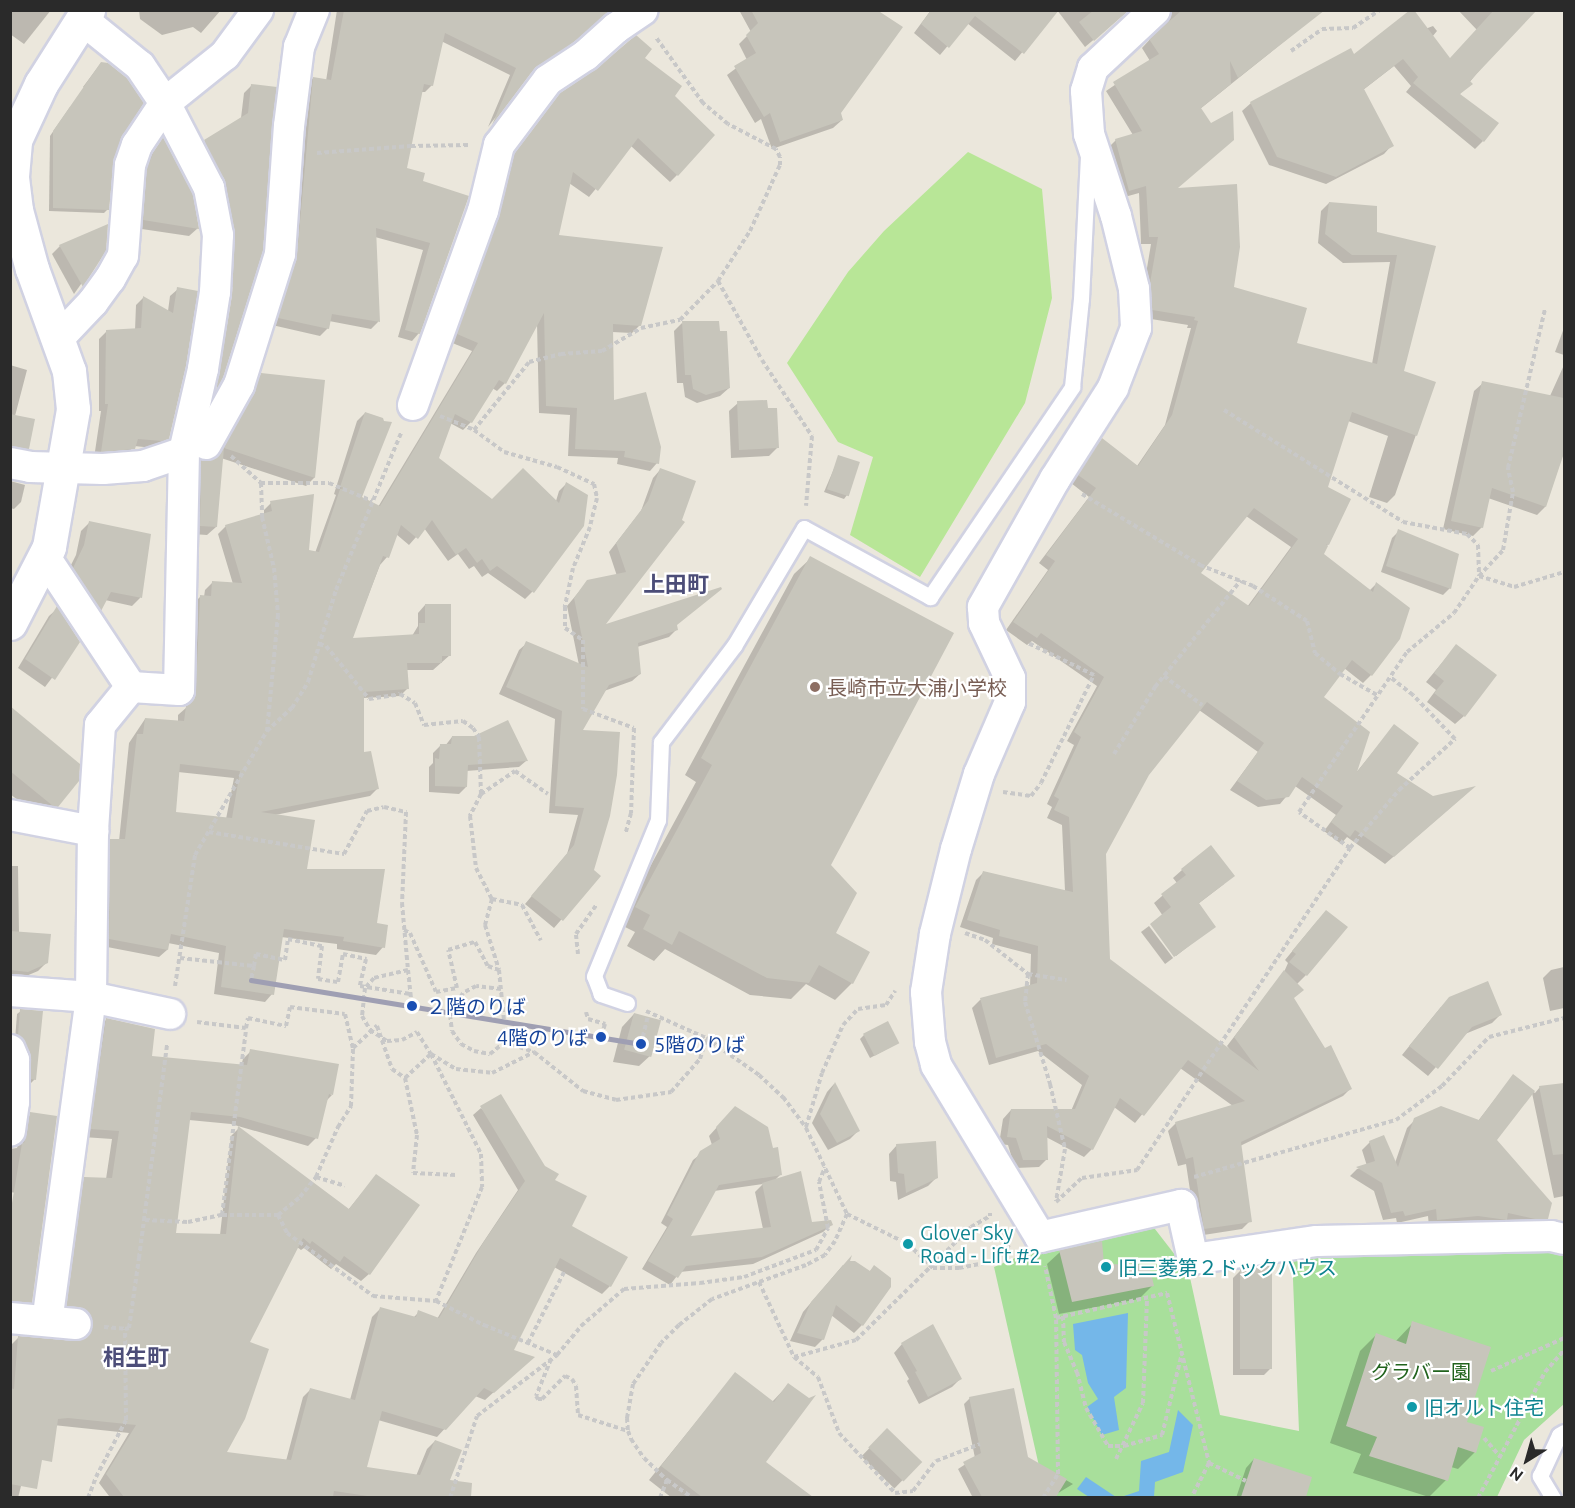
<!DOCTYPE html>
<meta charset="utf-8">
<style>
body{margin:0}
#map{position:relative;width:1575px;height:1508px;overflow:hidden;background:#ebe7dc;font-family:Ubuntu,"Noto Sans JP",sans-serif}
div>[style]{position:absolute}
.green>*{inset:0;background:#a8df9b}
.pitch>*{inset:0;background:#b8e697}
.water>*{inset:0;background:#74b7e9}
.shadow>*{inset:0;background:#0003;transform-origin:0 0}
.building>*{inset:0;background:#c7c5bb;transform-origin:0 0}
.path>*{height:4px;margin-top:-2px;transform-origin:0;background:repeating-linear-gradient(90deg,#c8c8c8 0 4.5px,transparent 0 7.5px)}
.roads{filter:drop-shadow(2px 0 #d1d2e2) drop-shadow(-2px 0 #d1d2e2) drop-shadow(0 2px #d1d2e2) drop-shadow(0 -2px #d1d2e2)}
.lane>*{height:15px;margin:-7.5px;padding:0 7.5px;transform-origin:7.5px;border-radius:7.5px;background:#fff}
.street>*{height:30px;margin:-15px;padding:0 15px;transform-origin:15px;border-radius:15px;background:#fff}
.secondary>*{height:33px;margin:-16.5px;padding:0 16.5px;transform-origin:16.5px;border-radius:16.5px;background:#fff}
.rail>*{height:4.5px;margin:-2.25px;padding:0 2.25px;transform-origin:2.25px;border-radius:2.25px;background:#9f9fb3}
.dots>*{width:16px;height:16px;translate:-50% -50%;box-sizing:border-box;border:3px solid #fff;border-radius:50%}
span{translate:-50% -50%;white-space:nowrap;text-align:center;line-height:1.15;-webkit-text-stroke:4.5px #fff;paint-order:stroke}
.education-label{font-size:20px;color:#785e54}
.left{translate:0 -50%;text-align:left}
.transit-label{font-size:20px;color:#164399}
.right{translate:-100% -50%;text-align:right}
.culture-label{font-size:20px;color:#0d838f}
.park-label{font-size:20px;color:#21631d}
.quarter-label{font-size:22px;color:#4c4d78;font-weight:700}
.frame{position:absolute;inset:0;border:12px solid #2a2a2a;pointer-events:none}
.north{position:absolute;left:1497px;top:1430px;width:60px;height:60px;-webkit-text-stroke:4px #fff;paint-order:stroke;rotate:217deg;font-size:16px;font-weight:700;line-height:24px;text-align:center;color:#2a2a2a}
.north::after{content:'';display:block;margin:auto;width:21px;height:27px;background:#2a2a2a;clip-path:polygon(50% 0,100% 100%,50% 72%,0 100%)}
</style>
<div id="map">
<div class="green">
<i style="clip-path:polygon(1148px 1220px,1189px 1273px,1220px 1415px,1299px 1431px,1292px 1254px,1564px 1248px,1564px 1404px,1524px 1440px,1497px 1497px,1028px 1497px,1041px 1475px,994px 1267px,1048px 1244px)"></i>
</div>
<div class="pitch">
<i style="clip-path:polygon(968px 152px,1042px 189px,1052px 298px,1025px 403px,920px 577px,850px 535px,873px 457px,838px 442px,787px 363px,848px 272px,884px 231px)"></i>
</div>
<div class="water">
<i style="clip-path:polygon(1128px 1313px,1126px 1388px,1114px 1397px,1119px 1430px,1102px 1435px,1087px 1407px,1098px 1399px,1088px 1383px,1082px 1355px,1075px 1350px,1073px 1324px)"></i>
<i style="clip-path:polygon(1178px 1410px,1193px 1425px,1183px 1472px,1155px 1482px,1154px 1497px,1121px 1497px,1139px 1491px,1141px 1461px,1169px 1452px)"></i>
<i style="clip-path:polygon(1086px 1477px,1116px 1497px,1089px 1497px,1077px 1489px)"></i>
</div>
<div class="shadow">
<i style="clip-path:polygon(10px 10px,51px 10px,24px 44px,10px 34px)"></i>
<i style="clip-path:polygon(139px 10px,221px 10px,201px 33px,193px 27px,162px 35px,140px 19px)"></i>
<i style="clip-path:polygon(337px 10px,613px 10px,566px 48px,529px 74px,488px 127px,510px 75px,441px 41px,432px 85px,425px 92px,421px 92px,405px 170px,421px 182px,467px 197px,419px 333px,412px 341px,398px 337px,423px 250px,375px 237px,378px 322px,371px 329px,329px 321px,328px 328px,320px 336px,272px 325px,306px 86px,313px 78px,326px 81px)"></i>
<i style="clip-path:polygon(739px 10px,874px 10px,839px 113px,842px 120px,833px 128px,772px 149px,761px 119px,755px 123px,727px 75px,747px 60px,739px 44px,751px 32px)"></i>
<i style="clip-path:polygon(931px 10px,1057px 10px,1015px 61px,967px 23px,940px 55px,914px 33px)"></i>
<i style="clip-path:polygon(1057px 10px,1129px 10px,1085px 47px)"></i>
<i style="clip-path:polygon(evenodd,1161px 10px,1297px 10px,1307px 23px,1200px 109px,1175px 189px,1233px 288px,1295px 344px,1372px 364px,1390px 262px,1343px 263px,1318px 243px,1321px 211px,1329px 203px,1376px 233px,1434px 247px,1402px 372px,1434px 383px,1395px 495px,1387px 503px,1369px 497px,1388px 436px,1348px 421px,1326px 488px,1328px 544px,1323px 554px,1369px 591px,1376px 584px,1371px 675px,1363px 683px,1344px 668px,1322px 698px,1355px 774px,1394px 726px,1395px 773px,1433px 797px,1466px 794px,1385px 864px,1347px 837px,1341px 844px,1324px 831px,1336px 815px,1295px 786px,1280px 804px,1258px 807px,1230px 790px,1258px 752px,1199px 710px,1148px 774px,1105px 854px,1108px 959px,1231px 1051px,1227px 1046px,1284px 972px,1288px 963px,1285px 960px,1318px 920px,1306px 975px,1297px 984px,1293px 999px,1350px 1089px,1343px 1096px,1240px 1146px,1250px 1221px,1242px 1229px,1197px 1236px,1186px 1164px,1178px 1166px,1168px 1131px,1176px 1123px,1233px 1106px,1180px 1068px,1135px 1123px,1114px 1107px,1092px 1149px,1084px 1157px,1046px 1137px,1047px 1159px,1039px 1167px,1015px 1168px,1008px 1145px,999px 1144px,1003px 1119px,1011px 1110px,1071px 1111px,1082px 1085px,1038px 1051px,989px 1065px,972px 1008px,980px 1000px,1030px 987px,1031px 954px,992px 944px,993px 938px,960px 927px,976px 880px,984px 872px,1065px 891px,1062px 825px,1047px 818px,1052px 807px,1047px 804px,1074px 745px,1067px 741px,1097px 686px,1032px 641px,1027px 645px,1006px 630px,1048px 570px,1039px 563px,1089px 497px,1071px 483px,1094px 448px,1102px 440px,1137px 466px,1165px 425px,1191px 328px,1187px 328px,1188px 325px,1145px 318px,1143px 292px,1151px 244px,1141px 244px,1139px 193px,1121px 198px,1108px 148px,1116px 140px,1133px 135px,1106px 91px,1150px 61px,1142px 48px,1164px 24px,1164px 14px,1161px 10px,1246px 516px,1291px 547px,1247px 607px,1199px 573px,1246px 516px)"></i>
<i style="clip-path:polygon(1458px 10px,1529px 10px,1459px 95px,1483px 141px,1475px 149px,1406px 92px,1411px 86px,1394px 66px,1363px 90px,1392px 145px,1384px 154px,1326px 184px,1269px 165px,1242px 111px,1251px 103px,1354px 56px,1433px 26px,1437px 31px,1432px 37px,1450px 59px,1477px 30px)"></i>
<i style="clip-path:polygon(evenodd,642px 59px,673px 96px,677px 175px,670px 182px,631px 146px,589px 197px,569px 183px,557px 236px,640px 325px,632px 333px,612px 332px,613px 402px,657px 463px,650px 471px,617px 464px,618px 458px,568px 456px,570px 415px,539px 413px,537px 323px,505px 383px,497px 391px,492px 388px,471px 422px,463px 430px,450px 423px,437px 459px,492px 501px,556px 501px,559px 491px,566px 484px,532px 592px,525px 599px,488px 573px,482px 577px,474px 566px,469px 569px,458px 554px,448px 561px,424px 528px,409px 545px,396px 534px,387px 557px,380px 565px,351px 640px,412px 636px,418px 626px,418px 613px,425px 605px,450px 655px,433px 670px,406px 670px,408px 688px,400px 696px,363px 698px,362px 754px,377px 789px,370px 796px,275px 815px,305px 870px,376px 925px,383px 947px,376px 955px,337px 949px,337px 944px,281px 937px,272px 994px,265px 1002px,214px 994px,219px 953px,168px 943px,167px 950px,159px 957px,102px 946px,103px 848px,111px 841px,119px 841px,129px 743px,145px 719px,178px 722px,178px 715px,187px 707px,193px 604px,201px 596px,204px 597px,205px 590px,213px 582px,233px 584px,218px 534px,226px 526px,264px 515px,264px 510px,271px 503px,307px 551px,315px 553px,336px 495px,334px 494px,357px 421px,365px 413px,360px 498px,378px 507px,472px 351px,450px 342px,508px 162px,561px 94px,642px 59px,178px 772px,234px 778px,226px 819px,175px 813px,178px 772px)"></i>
<i style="clip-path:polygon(101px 63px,128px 120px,83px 87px)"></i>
<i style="clip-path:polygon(evenodd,251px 86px,275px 88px,222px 378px,210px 395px,226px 303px,197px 148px,241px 118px,244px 93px,251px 86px,232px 287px,235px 288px,216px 384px,215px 384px,232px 287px)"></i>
<i style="clip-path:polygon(70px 107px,108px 209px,104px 213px,49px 211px,50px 136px)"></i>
<i style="clip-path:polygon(163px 139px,198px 228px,189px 236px,135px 228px,145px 163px)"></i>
<i style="clip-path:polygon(60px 246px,105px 250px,74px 294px,52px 254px)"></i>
<i style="clip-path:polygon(178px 289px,168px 438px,154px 448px,134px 446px,126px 456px,94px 458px,101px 411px,99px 411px,99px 339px,106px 332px,135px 330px,136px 305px,143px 298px,168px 311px,170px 296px)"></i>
<i style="clip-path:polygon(682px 323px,729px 388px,720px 396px,697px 403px,685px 397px,683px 383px,677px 383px,674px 331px)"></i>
<i style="clip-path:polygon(1564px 328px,1564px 355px,1555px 352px)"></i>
<i style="clip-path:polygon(10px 365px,27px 370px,15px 416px,28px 449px,21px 456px,10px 454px)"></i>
<i style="clip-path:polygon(1564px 365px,1564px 451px,1545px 507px,1537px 515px,1488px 498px,1482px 527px,1473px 536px,1443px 529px,1474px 391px,1483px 383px,1550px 396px)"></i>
<i style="clip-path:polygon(261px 375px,323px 381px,314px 478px,306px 486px,221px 458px,216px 527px,207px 535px,192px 534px,193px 470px,202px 461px,213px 461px,246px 403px,253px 384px)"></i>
<i style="clip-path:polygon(738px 403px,777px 448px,769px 456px,731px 458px,729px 411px)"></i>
<i style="clip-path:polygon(839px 457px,847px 495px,844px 499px,824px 492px)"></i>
<i style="clip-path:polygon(660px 470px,694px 482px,602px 627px,675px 626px,677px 629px,669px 637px,637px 647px,640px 674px,632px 681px,604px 691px,580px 731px,592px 871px,599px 876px,554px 928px,525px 904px,567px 854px,578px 815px,549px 813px,555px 719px,499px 694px,519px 650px,527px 643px,579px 665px,567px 606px,588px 581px,617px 576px,609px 552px,641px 511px,653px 478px)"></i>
<i style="clip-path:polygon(10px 481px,25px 485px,21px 502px,14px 509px,10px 508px)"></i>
<i style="clip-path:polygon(89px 523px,149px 535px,140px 598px,132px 606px,105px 600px,92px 618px,65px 577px,76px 555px,81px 531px)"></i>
<i style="clip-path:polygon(1399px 531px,1450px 588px,1443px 595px,1381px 572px,1392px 538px)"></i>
<i style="clip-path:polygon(811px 558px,834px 934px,852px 983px,835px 1000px,806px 984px,791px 999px,750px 995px,665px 949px,654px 961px,627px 946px,635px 932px,619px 924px,696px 782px,685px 775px,794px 574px)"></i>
<i style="clip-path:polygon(57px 609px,79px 642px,45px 687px,18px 668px,49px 616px)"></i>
<i style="clip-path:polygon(1456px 646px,1464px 716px,1455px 724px,1427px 702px,1436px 690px,1426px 682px)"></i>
<i style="clip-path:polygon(10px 708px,57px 806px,43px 819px,10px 794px)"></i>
<i style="clip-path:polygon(452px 737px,526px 761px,519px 767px,466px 771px,466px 787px,459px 794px,429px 792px,429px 767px,433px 763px,433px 753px,440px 746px,445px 746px)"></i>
<i style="clip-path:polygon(1210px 847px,1224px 884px,1198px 904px,1214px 926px,1176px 956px,1152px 924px,1163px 916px,1154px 903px,1177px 883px,1173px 878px,1182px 870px)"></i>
<i style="clip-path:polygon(10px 866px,18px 866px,19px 934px,47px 962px,38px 971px,19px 979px,10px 978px)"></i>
<i style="left:1149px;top:926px;width:40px;height:10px;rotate:53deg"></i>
<i style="clip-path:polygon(1564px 967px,1564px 1008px,1550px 1011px,1543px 978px,1551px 970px)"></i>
<i style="clip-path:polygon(1441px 1007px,1500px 1015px,1492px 1023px,1465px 1034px,1428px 1076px,1402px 1055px)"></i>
<i style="clip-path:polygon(21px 1011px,42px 1012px,35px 1079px,31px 1083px,28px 1083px,15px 1040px,17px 1014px)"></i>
<i style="clip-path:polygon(634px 1014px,652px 1054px,639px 1066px,613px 1062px,622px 1027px)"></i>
<i style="clip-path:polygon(106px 1020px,150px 1058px,241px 1066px,243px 1059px,251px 1051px,332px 1095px,326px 1101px,316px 1138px,308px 1146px,231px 1124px,189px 1120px,174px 1234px,220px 1235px,231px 1136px,239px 1128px,348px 1210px,376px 1176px,369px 1274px,361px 1281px,336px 1264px,331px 1269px,304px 1248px,301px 1250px,297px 1247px,247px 1343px,224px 1453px,286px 1461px,303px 1397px,311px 1389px,350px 1400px,372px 1317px,380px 1309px,413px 1318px,419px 1312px,437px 1319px,476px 1253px,518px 1190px,473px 1115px,481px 1108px,553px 1181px,570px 1227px,610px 1286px,602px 1294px,554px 1267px,512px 1351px,525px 1364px,485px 1400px,475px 1396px,437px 1437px,378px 1420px,365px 1469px,416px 1476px,427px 1449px,435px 1441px,448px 1477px,440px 1498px,107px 1498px,109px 1496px,99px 1483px,129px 1433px,53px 1425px,41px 1406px,18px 1498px,10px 1498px,10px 1346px,18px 1338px,75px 1343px,82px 1341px,86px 1335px,84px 1326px,59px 1314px,76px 1187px,85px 1179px,106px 1179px,112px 1139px,83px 1137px,98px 1028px)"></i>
<i style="clip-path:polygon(864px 1035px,898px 1043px,870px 1058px,860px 1039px)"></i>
<i style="clip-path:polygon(1513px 1076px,1535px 1093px,1540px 1087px,1564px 1084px,1564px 1196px,1554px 1198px,1532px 1093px,1495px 1140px,1547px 1218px,1539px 1226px,1503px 1221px,1498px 1227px,1429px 1227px,1428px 1216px,1397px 1223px,1396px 1218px,1383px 1220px,1374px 1191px,1350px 1176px,1357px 1169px,1367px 1166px,1362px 1150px,1370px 1142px,1395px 1163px,1407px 1128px,1415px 1120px,1478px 1121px)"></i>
<i style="clip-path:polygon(834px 1084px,858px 1131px,850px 1139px,828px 1150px,812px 1123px,827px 1092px)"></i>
<i style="clip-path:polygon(31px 1114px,31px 1302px,23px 1310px,14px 1309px,22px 1250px,22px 1194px,10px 1192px,10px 1149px,17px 1148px,23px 1122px)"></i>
<i style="clip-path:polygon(evenodd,728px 1115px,780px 1175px,774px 1181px,810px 1224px,831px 1225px,823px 1232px,753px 1264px,680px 1272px,670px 1285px,642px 1269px,667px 1227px,661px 1223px,693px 1160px,712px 1145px,709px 1136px,728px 1115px,763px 1184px,755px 1192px,763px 1229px,689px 1238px,714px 1191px,763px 1184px)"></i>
<i style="clip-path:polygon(897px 1145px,937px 1177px,928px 1186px,898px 1200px,896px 1182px,890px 1181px,889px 1154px)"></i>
<i style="clip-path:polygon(1060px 1252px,1103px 1266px,1152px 1286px,1139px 1299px,1059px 1314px,1047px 1264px)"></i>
<i style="clip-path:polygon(843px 1265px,869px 1272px,874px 1267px,862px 1325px,854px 1333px,831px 1315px,823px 1339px,815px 1347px,790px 1341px,803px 1312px)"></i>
<i style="clip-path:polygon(1240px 1271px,1271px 1368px,1264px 1375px,1233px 1375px,1233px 1278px)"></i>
<i style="clip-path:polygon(1413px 1323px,1465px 1423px,1475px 1452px,1458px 1469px,1451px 1467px,1446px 1480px,1429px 1497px,1353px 1473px,1361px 1454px,1330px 1443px,1360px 1351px,1377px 1334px,1395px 1342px)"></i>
<i style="clip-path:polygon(902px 1344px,961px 1378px,952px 1387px,919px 1404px,907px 1381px,909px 1379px,894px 1353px)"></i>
<i style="clip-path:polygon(735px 1374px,772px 1402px,788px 1385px,764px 1462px,804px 1493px,800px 1498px,672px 1498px,649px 1480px)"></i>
<i style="clip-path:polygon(970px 1398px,1027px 1458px,1073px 1484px,1050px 1498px,973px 1498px,958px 1469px,975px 1458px,964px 1404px)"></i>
<i style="left:887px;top:1430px;width:46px;height:37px;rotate:44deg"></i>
<i style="clip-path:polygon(1254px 1459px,1310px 1478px,1304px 1498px,1236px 1498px,1246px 1468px)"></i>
</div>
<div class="building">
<i style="clip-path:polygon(344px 10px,608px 12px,575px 41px,534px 69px,492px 125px,516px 68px,445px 33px,433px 86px,424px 84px,407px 168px,425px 173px,423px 181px,469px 196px,420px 334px,405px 330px,430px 243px,376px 228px,380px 322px,332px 314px,329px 329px,278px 318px,297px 255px,313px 77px,331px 80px)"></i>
<i style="clip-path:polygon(751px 10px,877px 10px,903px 27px,841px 113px,843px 120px,780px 142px,770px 113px,764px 117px,734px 66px,756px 53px,746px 35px,758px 23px)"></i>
<i style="clip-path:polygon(931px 10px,1059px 10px,1024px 54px,975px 16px,949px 48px,921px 24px)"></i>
<i style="clip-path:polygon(1094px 10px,1129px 10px,1094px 41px,1079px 22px)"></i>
<i style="clip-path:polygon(evenodd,1182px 10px,1325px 10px,1238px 78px,1230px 61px,1231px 84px,1201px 108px,1211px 123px,1233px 111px,1234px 140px,1178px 188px,1237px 184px,1240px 247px,1234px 287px,1307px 308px,1297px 343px,1377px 364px,1397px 255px,1352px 255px,1325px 234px,1329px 202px,1377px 206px,1377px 232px,1436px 246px,1404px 371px,1436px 382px,1417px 436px,1352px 412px,1328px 487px,1351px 499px,1329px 545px,1326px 544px,1328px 546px,1324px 554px,1373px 592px,1376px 582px,1410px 608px,1400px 639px,1372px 676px,1352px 660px,1324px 697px,1370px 732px,1357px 772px,1394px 724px,1419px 743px,1397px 773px,1433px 796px,1476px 786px,1394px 857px,1355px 830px,1350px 837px,1331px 822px,1343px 806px,1302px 777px,1289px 797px,1266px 800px,1237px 781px,1264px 743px,1207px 702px,1149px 775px,1106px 854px,1110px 959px,1259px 1071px,1234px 1037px,1284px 970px,1304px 990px,1294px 998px,1325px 1048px,1331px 1045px,1352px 1089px,1241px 1142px,1252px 1222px,1204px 1229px,1193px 1157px,1186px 1159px,1175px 1122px,1245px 1101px,1188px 1060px,1144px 1116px,1120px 1098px,1093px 1150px,1047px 1126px,1048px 1160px,1023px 1160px,1016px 1138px,1007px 1137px,1011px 1109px,1075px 1109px,1089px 1076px,1046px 1044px,996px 1058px,980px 998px,1037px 983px,1038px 946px,999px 936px,1000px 930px,967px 920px,983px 871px,1073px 892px,1069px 817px,1054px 810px,1059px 799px,1054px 796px,1081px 737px,1074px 732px,1104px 677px,1041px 633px,1037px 638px,1013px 622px,1055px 561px,1046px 555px,1096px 488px,1078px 475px,1102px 438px,1138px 466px,1172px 415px,1198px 321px,1194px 320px,1195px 317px,1152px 310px,1150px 283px,1158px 237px,1149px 237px,1146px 186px,1129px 191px,1115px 139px,1142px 131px,1113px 82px,1159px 54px,1149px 39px,1182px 10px,1254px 508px,1298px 539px,1249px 606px,1201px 573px,1254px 508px)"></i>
<i style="clip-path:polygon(1410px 10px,1414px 10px,1450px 58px,1494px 10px,1537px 10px,1470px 81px,1473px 84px,1460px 94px,1499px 123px,1484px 142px,1413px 83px,1418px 77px,1403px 59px,1364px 89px,1394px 146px,1336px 177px,1277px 157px,1250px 102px,1351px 48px,1354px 54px)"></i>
<i style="clip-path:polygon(evenodd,636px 35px,652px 49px,645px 58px,682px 86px,675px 96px,715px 135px,678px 176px,638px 138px,598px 191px,573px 172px,559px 235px,663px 247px,641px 326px,613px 324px,614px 400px,646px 392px,661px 447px,659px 464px,624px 457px,625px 451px,575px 449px,577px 408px,546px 406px,544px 313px,506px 384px,499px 380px,472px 423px,455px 414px,439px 458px,492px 499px,523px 468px,559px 503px,566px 482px,588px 495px,584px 526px,534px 593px,497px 566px,490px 571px,482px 559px,477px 563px,466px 548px,456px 555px,432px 520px,418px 539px,401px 525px,389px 558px,383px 556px,353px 638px,419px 634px,419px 623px,425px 623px,425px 604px,451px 604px,451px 656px,442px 656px,442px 663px,407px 663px,409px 689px,364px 692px,364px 752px,371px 751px,379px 789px,261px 812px,315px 820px,307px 869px,385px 869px,377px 923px,388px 925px,385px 948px,343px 941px,344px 937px,284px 929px,274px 995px,221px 987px,226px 946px,171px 934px,168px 950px,109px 939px,110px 839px,125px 839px,137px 734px,143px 734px,145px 718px,184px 721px,186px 706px,193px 700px,196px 690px,200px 595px,211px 596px,212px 581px,242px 583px,225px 525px,272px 511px,270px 501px,314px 494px,309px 550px,319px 552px,340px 489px,345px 488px,340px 487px,365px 412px,383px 418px,384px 421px,392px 422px,362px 497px,380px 506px,478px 343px,457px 334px,499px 217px,515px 153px,560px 93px,596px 69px,636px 35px,180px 764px,240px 771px,232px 818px,176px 812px,180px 764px)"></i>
<i style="clip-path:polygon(101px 62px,108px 63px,127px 78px,144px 103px,123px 136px,114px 159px,109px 210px,53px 208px,53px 131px)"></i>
<i style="clip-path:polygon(251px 84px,277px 87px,263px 251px,223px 378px,216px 392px,232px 295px,235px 236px,226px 184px,204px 140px,248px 113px)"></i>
<i style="clip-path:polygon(163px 137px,193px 194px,199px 229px,143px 220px,147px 169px,153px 153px)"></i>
<i style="clip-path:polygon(108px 224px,106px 251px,83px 287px,59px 245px)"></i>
<i style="clip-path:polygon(177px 287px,198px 291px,186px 366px,169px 439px,162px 441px,138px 439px,135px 449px,101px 452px,108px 404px,105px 404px,106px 330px,141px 328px,143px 296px,173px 313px)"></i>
<i style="clip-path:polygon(682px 321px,719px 321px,720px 331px,727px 331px,730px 388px,706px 395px,693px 389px,691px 375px,685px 375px)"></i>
<i style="clip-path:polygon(261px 373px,325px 380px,315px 478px,224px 448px,254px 393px)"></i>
<i style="clip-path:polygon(1482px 381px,1564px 398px,1564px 453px,1546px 507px,1492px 488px,1483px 528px,1451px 521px)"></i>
<i style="clip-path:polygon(767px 400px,768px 408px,777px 408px,779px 448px,739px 450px,737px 401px)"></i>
<i style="clip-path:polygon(10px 414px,35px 419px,29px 449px,10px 446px)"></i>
<i style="clip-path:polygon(224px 448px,217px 527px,200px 526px,201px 460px,214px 459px)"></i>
<i style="left:838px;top:455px;width:23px;height:36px;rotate:18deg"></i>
<i style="clip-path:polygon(660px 468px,696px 481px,682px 520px,685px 522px,606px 624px,721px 587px,722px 589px,677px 625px,678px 630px,638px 643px,641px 674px,609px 685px,583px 730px,620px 732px,617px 775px,610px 816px,594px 870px,601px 876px,563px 921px,531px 896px,574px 845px,584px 808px,555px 806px,562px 711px,506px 687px,526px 641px,588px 667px,574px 598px,587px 580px,626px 572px,616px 543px,648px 501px)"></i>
<i style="clip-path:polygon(89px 521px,151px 534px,142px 598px,111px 592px,101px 611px,73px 568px,84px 545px)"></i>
<i style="clip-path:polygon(1398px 529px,1459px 554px,1451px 589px,1386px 566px)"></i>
<i style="clip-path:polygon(810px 556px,954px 633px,831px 865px,857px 893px,836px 933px,870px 952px,853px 984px,819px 965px,809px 983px,767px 978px,679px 931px,672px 945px,643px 929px,650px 915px,635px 907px,712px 765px,701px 758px)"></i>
<i style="clip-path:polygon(57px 606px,80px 642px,55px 680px,25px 659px)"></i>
<i style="clip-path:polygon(1456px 644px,1497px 675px,1465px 717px,1434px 693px,1444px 681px,1434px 673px)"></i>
<i style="clip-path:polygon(10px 706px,80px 764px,79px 781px,58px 807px,53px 806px,10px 771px)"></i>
<i style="clip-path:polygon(508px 720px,528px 761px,468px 765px,467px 787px,435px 786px,435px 758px,439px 759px,440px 744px,451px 744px,452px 736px,474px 736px)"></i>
<i style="clip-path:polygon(1211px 845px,1235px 876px,1199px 903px,1216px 927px,1174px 957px,1150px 924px,1171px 907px,1161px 894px,1186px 875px,1181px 869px)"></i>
<i style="clip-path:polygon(1326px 910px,1348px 927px,1307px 976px,1289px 962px,1296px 954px,1292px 951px)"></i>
<i style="clip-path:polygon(10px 931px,51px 934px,48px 963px,28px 972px,10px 970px)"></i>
<i style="clip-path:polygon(1488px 981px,1502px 1015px,1472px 1027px,1438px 1069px,1409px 1046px,1449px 997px)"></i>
<i style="clip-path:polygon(20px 1009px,43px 1011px,36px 1080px,31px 1079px,30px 1054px,26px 1043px,18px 1035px)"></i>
<i style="left:634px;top:1013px;width:28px;height:38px;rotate:15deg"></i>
<i style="clip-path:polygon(106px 1018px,155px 1029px,152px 1056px,247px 1065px,250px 1049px,339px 1064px,333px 1095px,329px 1094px,318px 1139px,240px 1117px,191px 1112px,176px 1233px,226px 1234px,238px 1126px,349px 1209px,376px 1174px,420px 1205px,370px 1275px,344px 1256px,340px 1262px,312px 1241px,310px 1244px,303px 1238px,250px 1342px,269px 1349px,245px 1419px,227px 1452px,291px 1460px,310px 1388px,355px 1400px,380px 1307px,416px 1317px,418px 1310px,439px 1318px,483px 1243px,525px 1181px,480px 1106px,501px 1094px,545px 1166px,559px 1174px,555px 1180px,587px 1196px,572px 1226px,628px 1257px,611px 1287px,560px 1258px,514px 1350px,535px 1357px,494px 1393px,484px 1388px,446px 1430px,382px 1411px,367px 1467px,420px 1475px,435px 1440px,462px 1450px,450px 1480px,472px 1483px,471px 1497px,374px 1497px,334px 1491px,333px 1497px,124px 1497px,106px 1474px,136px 1425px,68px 1418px,58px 1419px,52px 1462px,42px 1460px,37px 1489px,10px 1484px,10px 1388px,14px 1389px,18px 1336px,75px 1341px,84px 1339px,93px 1326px,92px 1317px,86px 1310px,66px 1306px,84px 1177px,112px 1178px,119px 1131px,90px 1129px)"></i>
<i style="left:888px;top:1021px;width:25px;height:28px;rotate:63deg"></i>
<i style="clip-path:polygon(1513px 1074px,1535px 1091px,1497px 1140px,1552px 1203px,1548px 1219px,1535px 1219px,1508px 1213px,1507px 1220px,1478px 1216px,1437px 1220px,1436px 1209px,1405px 1216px,1403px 1211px,1391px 1213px,1382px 1183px,1356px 1167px,1375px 1161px,1369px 1141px,1384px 1135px,1398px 1167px,1414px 1118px,1441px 1106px,1479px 1120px)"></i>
<i style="clip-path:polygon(835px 1082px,860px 1131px,837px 1143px,820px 1114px)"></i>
<i style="clip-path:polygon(1564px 1083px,1564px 1154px,1553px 1155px,1539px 1086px)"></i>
<i style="clip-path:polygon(735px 1106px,768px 1127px,773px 1148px,778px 1147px,782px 1175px,719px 1185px,691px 1236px,771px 1227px,762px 1183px,801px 1171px,812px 1222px,831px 1220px,833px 1225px,762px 1257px,686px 1266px,678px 1278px,648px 1261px,673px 1219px,667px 1215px,700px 1151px,720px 1139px,716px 1127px)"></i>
<i style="clip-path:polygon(30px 1112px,57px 1116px,32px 1303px,10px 1301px,10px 1215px,22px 1143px,24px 1143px,27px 1134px)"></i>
<i style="clip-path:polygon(936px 1141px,938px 1178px,906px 1193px,904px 1174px,898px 1173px,896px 1144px)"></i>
<i style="clip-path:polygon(1102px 1241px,1104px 1264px,1149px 1265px,1154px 1286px,1072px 1302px,1059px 1250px)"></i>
<i style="clip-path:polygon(852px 1255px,850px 1261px,855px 1261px,870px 1271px,874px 1265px,891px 1278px,891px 1287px,863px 1326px,836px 1305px,824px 1340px,797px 1333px,811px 1302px)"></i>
<i style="left:1272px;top:1266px;width:103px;height:32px;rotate:90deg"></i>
<i style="clip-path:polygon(1412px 1321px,1491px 1347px,1467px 1422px,1484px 1427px,1476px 1453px,1458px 1447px,1448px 1481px,1369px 1456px,1377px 1437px,1346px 1426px,1376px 1333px,1406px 1344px)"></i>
<i style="clip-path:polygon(933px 1324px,962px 1379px,928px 1397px,915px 1372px,917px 1371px,901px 1343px)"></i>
<i style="clip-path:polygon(735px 1372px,774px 1402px,788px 1383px,809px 1398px,816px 1395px,766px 1462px,813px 1497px,702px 1497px,661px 1466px)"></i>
<i style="clip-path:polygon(1014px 1388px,1028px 1457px,1067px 1479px,1056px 1497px,982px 1497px,963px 1462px,981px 1453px,969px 1397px)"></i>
<i style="left:887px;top:1428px;width:49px;height:27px;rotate:44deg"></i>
<i style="clip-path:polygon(1254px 1458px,1312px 1477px,1306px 1497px,1241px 1497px)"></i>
</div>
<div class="path">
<i style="left:1291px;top:51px;width:38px;rotate:-35deg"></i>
<i style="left:1322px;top:29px;width:31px;rotate:-2deg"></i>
<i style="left:1353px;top:28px;width:32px;rotate:-34deg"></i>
<i style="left:317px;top:153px;width:94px;rotate:-4.3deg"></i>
<i style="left:411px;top:146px;width:58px;rotate:-1deg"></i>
<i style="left:718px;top:281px;width:90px;rotate:60.9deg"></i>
<i style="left:762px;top:360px;width:91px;rotate:56.7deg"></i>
<i style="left:812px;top:436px;width:70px;rotate:94.9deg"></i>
<i style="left:1224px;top:410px;width:211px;rotate:32deg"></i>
<i style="left:1403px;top:522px;width:65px;rotate:10.6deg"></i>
<i style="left:1467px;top:534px;width:16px;rotate:45deg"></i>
<i style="left:1478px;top:545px;width:31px;rotate:88deg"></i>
<i style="left:1479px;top:576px;width:37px;rotate:17deg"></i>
<i style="left:1514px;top:587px;width:52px;rotate:-16.7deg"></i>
<i style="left:440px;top:416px;width:37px;rotate:22deg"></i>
<i style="left:474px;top:430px;width:37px;rotate:36deg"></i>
<i style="left:504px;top:452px;width:55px;rotate:15.8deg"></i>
<i style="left:557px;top:467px;width:41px;rotate:24.7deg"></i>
<i style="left:594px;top:484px;width:14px;rotate:78deg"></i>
<i style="left:597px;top:498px;width:30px;rotate:104deg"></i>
<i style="left:590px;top:527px;width:44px;rotate:112.5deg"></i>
<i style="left:573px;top:568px;width:40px;rotate:102deg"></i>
<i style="left:565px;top:607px;width:21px;rotate:90deg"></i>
<i style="left:565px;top:628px;width:22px;rotate:34deg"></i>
<i style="left:583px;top:640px;width:69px;rotate:90deg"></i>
<i style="left:583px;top:709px;width:54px;rotate:20.4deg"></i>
<i style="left:634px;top:728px;width:85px;rotate:92deg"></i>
<i style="left:631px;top:813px;width:20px;rotate:105deg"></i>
<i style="left:474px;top:430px;width:87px;rotate:-51deg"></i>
<i style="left:529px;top:362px;width:33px;rotate:-14deg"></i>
<i style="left:561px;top:354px;width:41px;rotate:-4.2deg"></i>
<i style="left:602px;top:351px;width:45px;rotate:-30.5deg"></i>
<i style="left:641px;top:328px;width:40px;rotate:-12deg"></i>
<i style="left:680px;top:320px;width:54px;rotate:-45.7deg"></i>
<i style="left:718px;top:281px;width:59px;rotate:-57.4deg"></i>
<i style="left:750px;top:231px;width:72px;rotate:-65.6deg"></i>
<i style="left:780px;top:165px;width:8px;rotate:-90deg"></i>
<i style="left:780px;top:157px;width:9px;rotate:-117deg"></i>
<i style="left:776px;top:149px;width:54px;rotate:-152.5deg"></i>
<i style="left:728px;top:124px;width:33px;rotate:-140deg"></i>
<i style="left:703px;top:103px;width:82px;rotate:-125.6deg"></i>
<i style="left:231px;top:456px;width:40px;rotate:42deg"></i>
<i style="left:261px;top:483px;width:68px"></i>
<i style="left:329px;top:483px;width:47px;rotate:22.7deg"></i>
<i style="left:261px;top:483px;width:34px;rotate:88deg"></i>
<i style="left:262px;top:517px;width:52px;rotate:76.8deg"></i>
<i style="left:274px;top:568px;width:47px;rotate:85.1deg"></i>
<i style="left:278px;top:615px;width:117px;rotate:95.4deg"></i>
<i style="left:1082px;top:494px;width:138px;rotate:31deg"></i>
<i style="left:1200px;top:565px;width:57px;rotate:21.6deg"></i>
<i style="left:1253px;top:586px;width:64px;rotate:32.9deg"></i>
<i style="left:1307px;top:621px;width:33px;rotate:76deg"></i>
<i style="left:1315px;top:653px;width:33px;rotate:40deg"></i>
<i style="left:1340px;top:674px;width:43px;rotate:29.6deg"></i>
<i style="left:319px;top:644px;width:7px;rotate:16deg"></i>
<i style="left:326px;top:646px;width:68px;rotate:50.9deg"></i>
<i style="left:369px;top:699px;width:31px;rotate:-9deg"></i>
<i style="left:400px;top:694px;width:17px;rotate:31deg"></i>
<i style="left:415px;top:703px;width:24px;rotate:68deg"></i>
<i style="left:424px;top:725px;width:39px;rotate:-6deg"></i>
<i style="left:463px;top:721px;width:12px;rotate:35deg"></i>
<i style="left:473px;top:728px;width:11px;rotate:56deg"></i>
<i style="left:479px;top:737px;width:57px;rotate:88deg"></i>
<i style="left:481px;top:794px;width:41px;rotate:-34.1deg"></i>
<i style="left:515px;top:771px;width:40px;rotate:34.9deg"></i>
<i style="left:1164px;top:676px;width:48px;rotate:37.3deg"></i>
<i style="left:1114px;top:754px;width:79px;rotate:-58.5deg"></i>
<i style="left:1155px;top:687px;width:137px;rotate:-51.2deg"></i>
<i style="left:1003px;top:792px;width:28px;rotate:8deg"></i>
<i style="left:1031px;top:796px;width:16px;rotate:-52deg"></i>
<i style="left:1041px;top:783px;width:120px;rotate:-63.9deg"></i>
<i style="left:1094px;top:675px;width:73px;rotate:-154.1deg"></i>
<i style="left:481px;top:794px;width:25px;rotate:117deg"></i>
<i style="left:470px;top:816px;width:52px;rotate:83.4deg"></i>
<i style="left:476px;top:868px;width:35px;rotate:63deg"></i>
<i style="left:492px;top:899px;width:31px;rotate:11deg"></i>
<i style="left:522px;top:905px;width:40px;rotate:62deg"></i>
<i style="left:209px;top:832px;width:137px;rotate:9.3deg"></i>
<i style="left:344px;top:854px;width:49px;rotate:-61.9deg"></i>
<i style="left:367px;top:811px;width:17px;rotate:-13deg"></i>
<i style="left:384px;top:807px;width:23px;rotate:13deg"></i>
<i style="left:406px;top:812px;width:91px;rotate:92.5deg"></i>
<i style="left:402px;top:903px;width:67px;rotate:84.9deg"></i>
<i style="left:408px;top:970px;width:35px;rotate:167deg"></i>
<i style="left:374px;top:978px;width:13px;rotate:132deg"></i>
<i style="left:365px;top:988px;width:28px;rotate:96deg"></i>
<i style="left:362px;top:1016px;width:16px;rotate:60deg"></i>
<i style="left:370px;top:1030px;width:20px;rotate:33deg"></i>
<i style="left:387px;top:1041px;width:15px;rotate:-4deg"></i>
<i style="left:402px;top:1040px;width:17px;rotate:-28deg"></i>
<i style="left:417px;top:1032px;width:26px;rotate:58deg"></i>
<i style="left:431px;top:1054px;width:112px;rotate:63.4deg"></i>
<i style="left:481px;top:1154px;width:33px;rotate:88deg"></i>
<i style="left:482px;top:1187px;width:123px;rotate:112deg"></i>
<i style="left:1350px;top:848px;width:76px;rotate:-49.8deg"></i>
<i style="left:1399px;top:790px;width:76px;rotate:-42.3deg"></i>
<i style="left:1455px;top:739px;width:61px;rotate:-133.7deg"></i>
<i style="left:1413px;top:695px;width:29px;rotate:-142deg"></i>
<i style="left:492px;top:899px;width:27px;rotate:105deg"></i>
<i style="left:485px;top:925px;width:47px;rotate:72.7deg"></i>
<i style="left:499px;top:970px;width:51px;rotate:84.4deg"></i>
<i style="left:404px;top:930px;width:7px;rotate:27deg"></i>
<i style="left:410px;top:933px;width:64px;rotate:66.2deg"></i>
<i style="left:436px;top:992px;width:21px;rotate:-11deg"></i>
<i style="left:457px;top:988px;width:39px;rotate:-103deg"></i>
<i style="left:448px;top:950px;width:28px;rotate:-17deg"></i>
<i style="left:475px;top:942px;width:27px;rotate:62deg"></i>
<i style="left:488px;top:966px;width:12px;rotate:20deg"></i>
<i style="left:965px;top:933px;width:21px;rotate:19deg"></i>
<i style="left:985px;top:940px;width:55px;rotate:38.3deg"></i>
<i style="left:1028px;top:974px;width:39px;rotate:9deg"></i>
<i style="left:578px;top:954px;width:20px;rotate:-96deg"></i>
<i style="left:576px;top:934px;width:37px;rotate:-55deg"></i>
<i style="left:180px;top:958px;width:74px;rotate:6.2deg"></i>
<i style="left:254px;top:966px;width:14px;rotate:102deg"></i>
<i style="left:254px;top:966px;width:12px;rotate:-81deg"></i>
<i style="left:256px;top:954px;width:30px;rotate:12deg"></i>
<i style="left:285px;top:960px;width:21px;rotate:-82deg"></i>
<i style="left:288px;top:939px;width:35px;rotate:12deg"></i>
<i style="left:322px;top:946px;width:33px;rotate:97deg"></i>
<i style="left:318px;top:979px;width:20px;rotate:9deg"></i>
<i style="left:338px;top:982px;width:28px;rotate:-80deg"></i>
<i style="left:343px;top:954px;width:24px;rotate:12deg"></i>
<i style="left:366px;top:959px;width:28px;rotate:103deg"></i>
<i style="left:360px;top:986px;width:51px;rotate:9.1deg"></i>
<i style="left:408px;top:970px;width:36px;rotate:84deg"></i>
<i style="left:1028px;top:974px;width:28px;rotate:96deg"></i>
<i style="left:1025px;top:1002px;width:86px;rotate:73deg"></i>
<i style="left:1050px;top:1084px;width:67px;rotate:77deg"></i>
<i style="left:1065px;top:1149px;width:53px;rotate:99.8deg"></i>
<i style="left:175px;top:986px;width:133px;rotate:-81.3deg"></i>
<i style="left:195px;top:855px;width:143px;rotate:-59.9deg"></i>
<i style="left:267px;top:731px;width:34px;rotate:-43deg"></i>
<i style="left:292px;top:708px;width:31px;rotate:-58deg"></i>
<i style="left:308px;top:682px;width:96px;rotate:-73.1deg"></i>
<i style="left:336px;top:590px;width:170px;rotate:-67.5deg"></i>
<i style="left:501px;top:989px;width:25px;rotate:-173deg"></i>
<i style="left:476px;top:986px;width:15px;rotate:152deg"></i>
<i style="left:463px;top:993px;width:26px;rotate:121deg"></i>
<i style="left:450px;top:1015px;width:16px;rotate:83deg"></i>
<i style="left:452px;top:1031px;width:16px;rotate:55deg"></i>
<i style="left:461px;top:1044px;width:15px;rotate:28deg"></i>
<i style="left:474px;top:1051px;width:16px;rotate:11deg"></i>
<i style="left:490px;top:1054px;width:19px;rotate:-39deg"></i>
<i style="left:505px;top:1042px;width:31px;rotate:19deg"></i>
<i style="left:646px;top:1011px;width:66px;rotate:24.2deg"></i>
<i style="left:706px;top:1038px;width:65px;rotate:34.9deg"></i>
<i style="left:759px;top:1075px;width:33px;rotate:43deg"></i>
<i style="left:783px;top:1097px;width:39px;rotate:53deg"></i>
<i style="left:806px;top:1128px;width:95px;rotate:64.5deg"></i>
<i style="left:847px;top:1214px;width:30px;rotate:114deg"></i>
<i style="left:835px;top:1241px;width:17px;rotate:126deg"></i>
<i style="left:825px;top:1255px;width:21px;rotate:152deg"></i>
<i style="left:806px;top:1265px;width:100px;rotate:160.1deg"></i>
<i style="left:712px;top:1299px;width:42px;rotate:141.8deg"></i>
<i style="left:679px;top:1325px;width:25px;rotate:135deg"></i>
<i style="left:661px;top:1343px;width:50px;rotate:124.3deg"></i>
<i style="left:633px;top:1384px;width:35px;rotate:100deg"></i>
<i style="left:627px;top:1418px;width:13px;rotate:86deg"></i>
<i style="left:628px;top:1431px;width:9px;rotate:69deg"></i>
<i style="left:631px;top:1439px;width:23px;rotate:56deg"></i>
<i style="left:644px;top:1458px;width:32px;rotate:44deg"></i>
<i style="left:667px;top:1480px;width:32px;rotate:35deg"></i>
<i style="left:586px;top:1012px;width:7px;rotate:74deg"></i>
<i style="left:588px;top:1019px;width:18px;rotate:16deg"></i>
<i style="left:605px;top:1024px;width:14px;rotate:107deg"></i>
<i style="left:197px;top:1022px;width:49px;rotate:7deg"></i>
<i style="left:246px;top:1028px;width:10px;rotate:-79deg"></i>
<i style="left:248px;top:1018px;width:39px;rotate:12deg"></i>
<i style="left:286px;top:1026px;width:19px;rotate:-78deg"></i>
<i style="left:290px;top:1007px;width:55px;rotate:7.3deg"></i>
<i style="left:345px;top:1014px;width:35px;rotate:77deg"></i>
<i style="left:353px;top:1048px;width:33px;rotate:-43deg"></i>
<i style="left:377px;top:1026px;width:46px;rotate:70.8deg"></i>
<i style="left:392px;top:1069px;width:16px;rotate:35deg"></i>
<i style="left:405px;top:1078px;width:35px;rotate:-43deg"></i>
<i style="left:431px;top:1054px;width:29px;rotate:31deg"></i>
<i style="left:456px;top:1069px;width:36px;rotate:6deg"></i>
<i style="left:492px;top:1073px;width:47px;rotate:-26.6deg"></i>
<i style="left:534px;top:1052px;width:63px;rotate:38.5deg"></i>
<i style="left:583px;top:1091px;width:34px;rotate:15deg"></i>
<i style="left:616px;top:1100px;width:56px;rotate:-8.3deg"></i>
<i style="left:671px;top:1092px;width:44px;rotate:-48.7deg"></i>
<i style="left:700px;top:1059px;width:21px;rotate:-73deg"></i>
<i style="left:641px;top:1044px;width:29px;rotate:-76deg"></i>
<i style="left:405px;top:1078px;width:58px;rotate:78.1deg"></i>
<i style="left:417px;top:1135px;width:38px;rotate:96deg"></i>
<i style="left:413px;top:1173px;width:43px;rotate:2.7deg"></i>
<i style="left:806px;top:1127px;width:56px;rotate:-73.5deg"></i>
<i style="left:822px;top:1073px;width:52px;rotate:-66.4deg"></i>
<i style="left:843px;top:1025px;width:22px;rotate:-47deg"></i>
<i style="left:858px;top:1009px;width:28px;rotate:-8deg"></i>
<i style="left:886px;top:1005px;width:17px;rotate:-57deg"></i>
<i style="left:316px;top:1177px;width:30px;rotate:17deg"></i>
<i style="left:1194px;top:1177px;width:210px;rotate:-15.8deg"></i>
<i style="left:1396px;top:1120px;width:57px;rotate:-36.5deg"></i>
<i style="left:1442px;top:1086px;width:68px;rotate:-46.2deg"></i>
<i style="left:1489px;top:1037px;width:77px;rotate:-14.2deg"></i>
<i style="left:1056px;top:1202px;width:35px;rotate:-43deg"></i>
<i style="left:1082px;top:1178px;width:56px;rotate:-8.3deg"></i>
<i style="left:1137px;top:1170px;width:386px;rotate:-56.5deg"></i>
<i style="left:1350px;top:848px;width:62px;rotate:-144.8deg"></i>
<i style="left:1299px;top:812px;width:193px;rotate:-56deg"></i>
<i style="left:1407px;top:652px;width:61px;rotate:-39.7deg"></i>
<i style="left:1454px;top:613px;width:45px;rotate:-56deg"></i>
<i style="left:1479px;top:576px;width:35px;rotate:-47deg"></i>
<i style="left:1503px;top:550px;width:59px;rotate:-80.2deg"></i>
<i style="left:1513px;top:492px;width:25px;rotate:-102deg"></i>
<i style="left:1508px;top:468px;width:163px;rotate:-76.9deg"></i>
<i style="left:847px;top:1214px;width:68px;rotate:26.2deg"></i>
<i style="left:908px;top:1244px;width:35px;rotate:44deg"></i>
<i style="left:933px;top:1268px;width:26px"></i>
<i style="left:959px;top:1268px;width:26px;rotate:-11deg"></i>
<i style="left:985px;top:1263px;width:13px;rotate:-23deg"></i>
<i style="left:997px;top:1258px;width:18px;rotate:-47deg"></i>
<i style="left:222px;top:1215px;width:188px;rotate:-82.6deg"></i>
<i style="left:278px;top:1215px;width:20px;rotate:63deg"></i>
<i style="left:287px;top:1233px;width:107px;rotate:36.2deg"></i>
<i style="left:373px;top:1296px;width:63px;rotate:4.5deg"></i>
<i style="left:436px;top:1301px;width:54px;rotate:26.6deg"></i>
<i style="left:484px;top:1325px;width:79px;rotate:22.3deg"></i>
<i style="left:145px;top:1220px;width:43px;rotate:2.7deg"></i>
<i style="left:188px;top:1222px;width:35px;rotate:-12deg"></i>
<i style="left:222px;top:1215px;width:56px"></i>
<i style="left:278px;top:1215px;width:28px;rotate:-39deg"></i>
<i style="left:300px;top:1197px;width:26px;rotate:-51deg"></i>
<i style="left:316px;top:1177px;width:55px;rotate:-66.3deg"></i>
<i style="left:338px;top:1127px;width:25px;rotate:-58deg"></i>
<i style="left:351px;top:1106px;width:58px;rotate:-88deg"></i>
<i style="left:759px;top:1282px;width:83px;rotate:65deg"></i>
<i style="left:794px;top:1357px;width:64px;rotate:-15.3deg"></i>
<i style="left:856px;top:1340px;width:161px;rotate:-44.5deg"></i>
<i style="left:971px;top:1227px;width:22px;rotate:-30deg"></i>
<i style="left:990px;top:1216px;width:3px;rotate:-90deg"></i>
<i style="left:1063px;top:1316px;width:26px;rotate:88deg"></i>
<i style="left:1064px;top:1342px;width:33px;rotate:67deg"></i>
<i style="left:1077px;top:1372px;width:37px;rotate:76deg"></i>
<i style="left:1086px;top:1408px;width:44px;rotate:59.9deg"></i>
<i style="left:1108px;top:1446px;width:16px"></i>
<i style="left:1124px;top:1446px;width:40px;rotate:-16deg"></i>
<i style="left:1162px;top:1435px;width:84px;rotate:-76.3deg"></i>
<i style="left:1056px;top:1318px;width:114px;rotate:-12.7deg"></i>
<i style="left:1167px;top:1293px;width:175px;rotate:76.1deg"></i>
<i style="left:1209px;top:1463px;width:39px;rotate:117deg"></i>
<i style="left:104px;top:1327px;width:21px;rotate:5deg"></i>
<i style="left:528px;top:1343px;width:82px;rotate:-63.1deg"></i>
<i style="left:794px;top:1357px;width:31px;rotate:40deg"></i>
<i style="left:818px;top:1377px;width:60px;rotate:69.4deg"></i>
<i style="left:839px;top:1433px;width:82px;rotate:47deg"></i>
<i style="left:895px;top:1493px;width:18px;rotate:-6deg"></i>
<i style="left:913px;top:1491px;width:38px;rotate:-53deg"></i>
<i style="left:936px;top:1461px;width:47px;rotate:-21.1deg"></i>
<i style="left:551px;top:1359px;width:40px;rotate:112deg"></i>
<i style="left:536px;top:1396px;width:4px;rotate:56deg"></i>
<i style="left:538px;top:1399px;width:4px"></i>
<i style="left:542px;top:1399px;width:33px;rotate:-45deg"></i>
<i style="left:565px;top:1376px;width:8px;rotate:23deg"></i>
<i style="left:572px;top:1379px;width:8px;rotate:60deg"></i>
<i style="left:576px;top:1386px;width:29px;rotate:86deg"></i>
<i style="left:578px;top:1415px;width:52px;rotate:17.7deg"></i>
<i style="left:1491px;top:1371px;width:80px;rotate:-24.3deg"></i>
<i style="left:1484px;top:1438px;width:23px;rotate:49deg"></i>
<i style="left:1116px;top:1459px;width:62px;rotate:-64.3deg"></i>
<i style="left:1143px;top:1403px;width:105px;rotate:-87.8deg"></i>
<i style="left:1209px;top:1463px;width:41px;rotate:25.9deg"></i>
<i style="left:88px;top:1498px;width:22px;rotate:-69deg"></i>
<i style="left:96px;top:1477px;width:64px;rotate:-62.2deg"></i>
<i style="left:126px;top:1420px;width:91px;rotate:-90.6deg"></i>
<i style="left:125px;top:1329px;width:4px;rotate:-14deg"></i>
<i style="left:129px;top:1328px;width:71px;rotate:-81.9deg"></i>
<i style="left:139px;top:1258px;width:216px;rotate:-82.5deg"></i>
<i style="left:450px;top:1498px;width:86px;rotate:-71.8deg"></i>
<i style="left:477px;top:1416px;width:101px;rotate:-37.3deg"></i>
<i style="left:557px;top:1355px;width:38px;rotate:-50deg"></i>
<i style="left:581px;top:1326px;width:57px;rotate:-40.7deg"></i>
<i style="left:624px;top:1289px;width:76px;rotate:-4.5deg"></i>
<i style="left:700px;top:1283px;width:44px;rotate:-7.8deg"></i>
<i style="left:744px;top:1277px;width:77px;rotate:-20.6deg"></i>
<i style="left:816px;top:1250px;width:25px;rotate:-61deg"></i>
<i style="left:828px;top:1228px;width:47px;rotate:-101.1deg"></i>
<i style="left:819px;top:1182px;width:16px;rotate:-68deg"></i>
<i style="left:660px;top:1498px;width:19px;rotate:-69deg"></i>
<i style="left:1043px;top:1498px;width:28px;rotate:-58deg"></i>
<i style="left:1058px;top:1474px;width:156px;rotate:-90.7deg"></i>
<i style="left:1056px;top:1318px;width:53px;rotate:-101.9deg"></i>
<i style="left:1478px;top:1498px;width:143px;rotate:-62deg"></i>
<i style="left:1545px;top:1372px;width:29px;rotate:-49deg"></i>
</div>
<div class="roads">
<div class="lane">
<i style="left:627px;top:1003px;width:28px;rotate:-161deg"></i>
<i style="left:601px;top:994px;width:19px;rotate:-111deg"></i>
<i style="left:594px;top:976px;width:169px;rotate:-67.7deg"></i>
<i style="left:658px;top:820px;width:78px;rotate:-87.8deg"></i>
<i style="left:661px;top:742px;width:121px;rotate:-52.8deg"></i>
<i style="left:734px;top:646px;width:137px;rotate:-59.3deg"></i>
<i style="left:804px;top:528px;width:144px;rotate:28.7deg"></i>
<i style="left:930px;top:597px;width:254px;rotate:-55.9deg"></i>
<i style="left:1072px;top:387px;width:88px;rotate:-84.2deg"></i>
<i style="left:1081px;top:299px;width:144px;rotate:-87.2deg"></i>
<i style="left:1553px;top:1498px;width:26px;rotate:-121deg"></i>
<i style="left:1540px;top:1476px;width:45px;rotate:-65.1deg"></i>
<i style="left:1559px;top:1435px;width:6px;rotate:-31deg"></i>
</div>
<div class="street">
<i style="left:1155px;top:10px;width:85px;rotate:136.9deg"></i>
<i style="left:1093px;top:68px;width:24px;rotate:107deg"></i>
<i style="left:1086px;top:91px;width:43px;rotate:86deg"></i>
<i style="left:1089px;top:134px;width:86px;rotate:71.8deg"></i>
<i style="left:1116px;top:216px;width:75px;rotate:76.1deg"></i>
<i style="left:1134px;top:289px;width:39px;rotate:87deg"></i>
<i style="left:1136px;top:328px;width:64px;rotate:111deg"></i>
<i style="left:1113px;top:388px;width:108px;rotate:122.5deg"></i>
<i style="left:1055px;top:479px;width:147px;rotate:119.4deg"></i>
<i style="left:983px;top:607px;width:16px;rotate:86deg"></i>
<i style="left:984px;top:623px;width:61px;rotate:64.7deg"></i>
<i style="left:1010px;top:678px;width:24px;rotate:90deg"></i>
<i style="left:1010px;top:702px;width:78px;rotate:113.3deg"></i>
<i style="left:979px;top:774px;width:78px;rotate:107deg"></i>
<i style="left:956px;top:849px;width:88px;rotate:103.9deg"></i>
<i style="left:935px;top:934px;width:59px;rotate:98.8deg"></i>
<i style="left:926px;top:992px;width:50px;rotate:85.4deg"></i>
<i style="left:930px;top:1042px;width:24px;rotate:75deg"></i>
<i style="left:936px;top:1065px;width:201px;rotate:58.8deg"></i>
<i style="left:1040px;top:1237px;width:145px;rotate:-12.8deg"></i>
<i style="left:1181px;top:1205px;width:55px;rotate:77.5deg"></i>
<i style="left:1193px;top:1259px;width:125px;rotate:-8.3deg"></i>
<i style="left:1317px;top:1241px;width:234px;rotate:-1.2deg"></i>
<i style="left:1551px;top:1236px;width:13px;rotate:13deg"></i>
<i style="left:83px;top:20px;width:73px;rotate:38.9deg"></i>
<i style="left:140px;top:66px;width:45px;rotate:56deg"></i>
<i style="left:165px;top:103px;width:77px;rotate:-38.7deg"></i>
<i style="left:225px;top:55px;width:56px;rotate:-53.7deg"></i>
<i style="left:58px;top:339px;width:51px;rotate:-46.6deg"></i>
<i style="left:93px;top:302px;width:29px;rotate:-54deg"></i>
<i style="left:110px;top:279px;width:26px;rotate:-61deg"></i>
<i style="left:123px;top:256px;width:91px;rotate:-85.6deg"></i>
<i style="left:130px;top:165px;width:21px;rotate:-71deg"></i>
<i style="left:137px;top:145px;width:50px;rotate:-56.3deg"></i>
<i style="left:165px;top:103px;width:96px;rotate:62.6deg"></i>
<i style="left:209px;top:188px;width:48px;rotate:79.2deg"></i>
<i style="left:218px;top:235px;width:57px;rotate:93deg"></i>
<i style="left:215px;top:292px;width:78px;rotate:98.9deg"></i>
<i style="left:203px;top:369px;width:85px;rotate:102.9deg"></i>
<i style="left:184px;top:452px;width:238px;rotate:91.2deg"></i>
<i style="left:179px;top:690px;width:48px;rotate:-176.4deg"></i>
<i style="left:413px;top:405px;width:206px;rotate:-70.2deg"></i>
<i style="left:483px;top:211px;width:68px;rotate:-76.4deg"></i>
<i style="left:499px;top:145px;width:81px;rotate:-53deg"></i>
<i style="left:548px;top:80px;width:45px;rotate:-33.3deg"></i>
<i style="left:586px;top:55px;width:40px;rotate:-42deg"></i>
<i style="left:616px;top:28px;width:32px;rotate:-34deg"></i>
<i style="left:206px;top:444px;width:68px;rotate:-60.8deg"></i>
<i style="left:239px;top:385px;width:137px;rotate:-72.6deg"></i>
<i style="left:280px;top:254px;width:128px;rotate:-86deg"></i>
<i style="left:289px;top:126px;width:80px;rotate:-82.8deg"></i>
<i style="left:299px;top:47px;width:40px;rotate:-68deg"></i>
<i style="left:10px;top:463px;width:20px;rotate:11deg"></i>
<i style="left:30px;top:467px;width:73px;rotate:1.6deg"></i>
<i style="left:103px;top:469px;width:40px;rotate:-4.3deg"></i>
<i style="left:143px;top:466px;width:43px;rotate:-18.9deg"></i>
<i style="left:45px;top:557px;width:156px;rotate:56.5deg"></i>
<i style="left:131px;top:687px;width:49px;rotate:129.2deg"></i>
<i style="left:100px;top:725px;width:106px;rotate:93.8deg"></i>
<i style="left:93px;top:831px;width:166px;rotate:90.7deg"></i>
<i style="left:91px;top:997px;width:327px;rotate:97.7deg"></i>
<i style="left:10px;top:815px;width:85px;rotate:10.9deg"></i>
<i style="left:10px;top:991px;width:81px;rotate:4.2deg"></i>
<i style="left:91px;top:997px;width:81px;rotate:12.1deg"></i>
<i style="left:10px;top:1050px;width:11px;rotate:68deg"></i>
<i style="left:14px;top:1060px;width:42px;rotate:90deg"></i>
<i style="left:14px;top:1102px;width:29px;rotate:98deg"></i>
<i style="left:10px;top:1318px;width:66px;rotate:5.2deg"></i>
</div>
<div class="secondary">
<i style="left:10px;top:623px;width:85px;rotate:-62.8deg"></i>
<i style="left:49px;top:547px;width:140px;rotate:-80.1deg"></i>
<i style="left:73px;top:409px;width:38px;rotate:-96deg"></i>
<i style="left:69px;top:371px;width:109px;rotate:-109.9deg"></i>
<i style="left:32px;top:269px;width:61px;rotate:-105.2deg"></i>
<i style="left:16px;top:210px;width:34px;rotate:-97deg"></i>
<i style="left:12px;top:176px;width:36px;rotate:-85deg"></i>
<i style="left:15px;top:140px;width:62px;rotate:-65.1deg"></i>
<i style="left:41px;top:84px;width:88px;rotate:-57.6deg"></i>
</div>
</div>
<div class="rail">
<i style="left:251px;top:980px;width:395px;rotate:9.3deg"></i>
</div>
<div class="dots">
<i style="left:815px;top:687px;background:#8d6e63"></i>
<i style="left:412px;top:1006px;background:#1a4fb4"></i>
<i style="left:601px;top:1037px;background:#1a4fb4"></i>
<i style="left:641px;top:1044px;background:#1a4fb4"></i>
<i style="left:908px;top:1244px;background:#0f9aa8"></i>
<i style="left:1106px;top:1267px;background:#0f9aa8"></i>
<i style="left:1412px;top:1407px;background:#0f9aa8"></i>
</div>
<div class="education-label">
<span class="left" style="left:827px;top:687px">長崎市立大浦小学校</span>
</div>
<div class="transit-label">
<span class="left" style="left:426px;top:1006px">２階のりば</span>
<span class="right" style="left:588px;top:1037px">4階のりば</span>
<span class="left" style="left:654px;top:1044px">5階のりば</span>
</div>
<div class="culture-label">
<span class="left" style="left:920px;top:1244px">Glover Sky<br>Road - Lift #2</span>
<span class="left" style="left:1118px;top:1267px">旧三菱第２ドックハウス</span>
<span class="left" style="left:1424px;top:1407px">旧オルト住宅</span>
</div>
<div class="park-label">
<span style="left:1421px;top:1371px">グラバー園</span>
</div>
<div class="quarter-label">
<span style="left:676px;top:584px">上田町</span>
<span style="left:136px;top:1357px">相生町</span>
</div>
<div class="frame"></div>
<div class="north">N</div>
</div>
